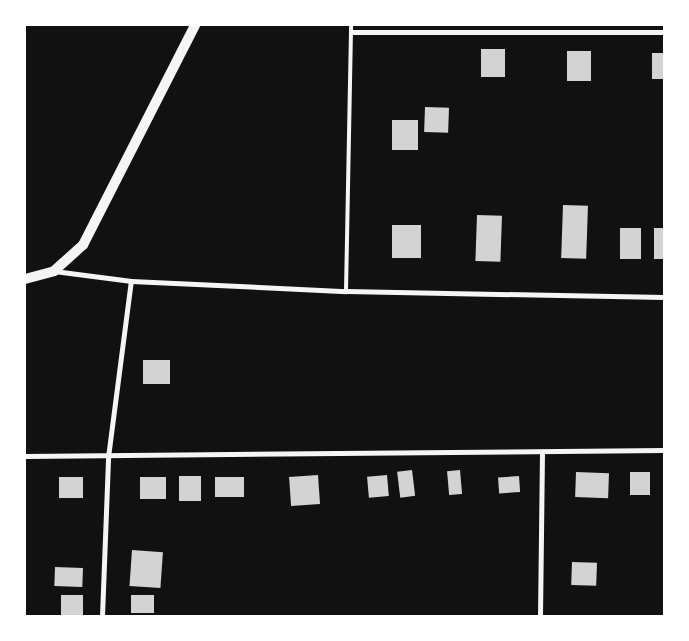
<!DOCTYPE html>
<style>
body{margin:0}
#map{position:relative;width:689px;height:641px;overflow:hidden;background:#111;font-family:"Roboto Serif",serif}
div>[style]{position:absolute}
.building>*{inset:0;background:#d3d3d3;transform-origin:0 0}
.service>*{height:4px;margin:-2px;padding:0 2px;transform-origin:2px;border-radius:2px;background:#f5f5f5}
.minor>*{height:5px;margin:-2.5px;padding:0 2.5px;transform-origin:2.5px;border-radius:2.5px;background:#f5f5f5}
.secondary>*{height:10px;margin:-5px;padding:0 5px;transform-origin:5px;border-radius:5px;background:#f5f5f5}
span{translate:-50% -50%;white-space:nowrap;text-align:center;line-height:1.15;-webkit-text-stroke:4.5px #fff;paint-order:stroke}
.frame{position:absolute;inset:0;border:26px solid #fff;pointer-events:none}
</style>
<div id="map">
<div class="building">
<i style="left:481px;top:49px;width:24px;height:28px"></i>
<i style="left:567px;top:51px;width:24px;height:30px"></i>
<i style="left:652px;top:53px;width:12px;height:26px"></i>
<i style="left:425px;top:107px;width:24px;height:25px;rotate:2deg"></i>
<i style="left:392px;top:120px;width:26px;height:30px"></i>
<i style="left:563px;top:205px;width:25px;height:53px;rotate:2deg"></i>
<i style="left:477px;top:215px;width:25px;height:46px;rotate:2deg"></i>
<i style="left:392px;top:225px;width:29px;height:33px"></i>
<i style="left:620px;top:228px;width:21px;height:31px"></i>
<i style="left:654px;top:228px;width:10px;height:31px"></i>
<i style="left:143px;top:360px;width:27px;height:24px"></i>
<i style="left:412px;top:470px;width:26px;height:15px;rotate:83deg"></i>
<i style="left:460px;top:470px;width:24px;height:13px;rotate:85deg"></i>
<i style="left:576px;top:472px;width:33px;height:25px;rotate:2deg"></i>
<i style="left:630px;top:472px;width:20px;height:23px"></i>
<i style="left:318px;top:475px;width:29px;height:29px;rotate:86deg"></i>
<i style="left:387px;top:475px;width:21px;height:20px;rotate:85deg"></i>
<i style="left:179px;top:476px;width:22px;height:25px"></i>
<i style="left:519px;top:476px;width:16px;height:21px;rotate:86deg"></i>
<i style="left:59px;top:477px;width:24px;height:21px"></i>
<i style="left:140px;top:477px;width:26px;height:22px"></i>
<i style="left:244px;top:477px;width:20px;height:29px;rotate:90deg"></i>
<i style="left:132px;top:550px;width:31px;height:36px;rotate:4deg"></i>
<i style="left:572px;top:562px;width:25px;height:23px;rotate:2deg"></i>
<i style="left:55px;top:567px;width:28px;height:19px;rotate:2deg"></i>
<i style="left:61px;top:595px;width:22px;height:21px"></i>
<i style="left:131px;top:595px;width:23px;height:18px"></i>
</div>
<div class="service">
<i style="left:346px;top:291px;width:266px;rotate:-88.9deg"></i>
</div>
<div class="minor">
<i style="left:352px;top:32px;width:312px"></i>
<i style="left:54px;top:271px;width:78px;rotate:7.4deg"></i>
<i style="left:131px;top:281px;width:215px;rotate:2.7deg"></i>
<i style="left:346px;top:291px;width:318px;rotate:1.1deg"></i>
<i style="left:25px;top:456px;width:639px;rotate:-0.54deg"></i>
<i style="left:102px;top:616px;width:159px;rotate:-87.8deg"></i>
<i style="left:108px;top:457px;width:177px;rotate:-82.6deg"></i>
<i style="left:540px;top:616px;width:164px;rotate:-89.3deg"></i>
</div>
<div class="secondary">
<i style="left:25px;top:279px;width:30px;rotate:-15deg"></i>
<i style="left:54px;top:271px;width:39px;rotate:-42deg"></i>
<i style="left:83px;top:245px;width:247px;rotate:-63deg"></i>
</div>
<div class="frame"></div>
</div>
